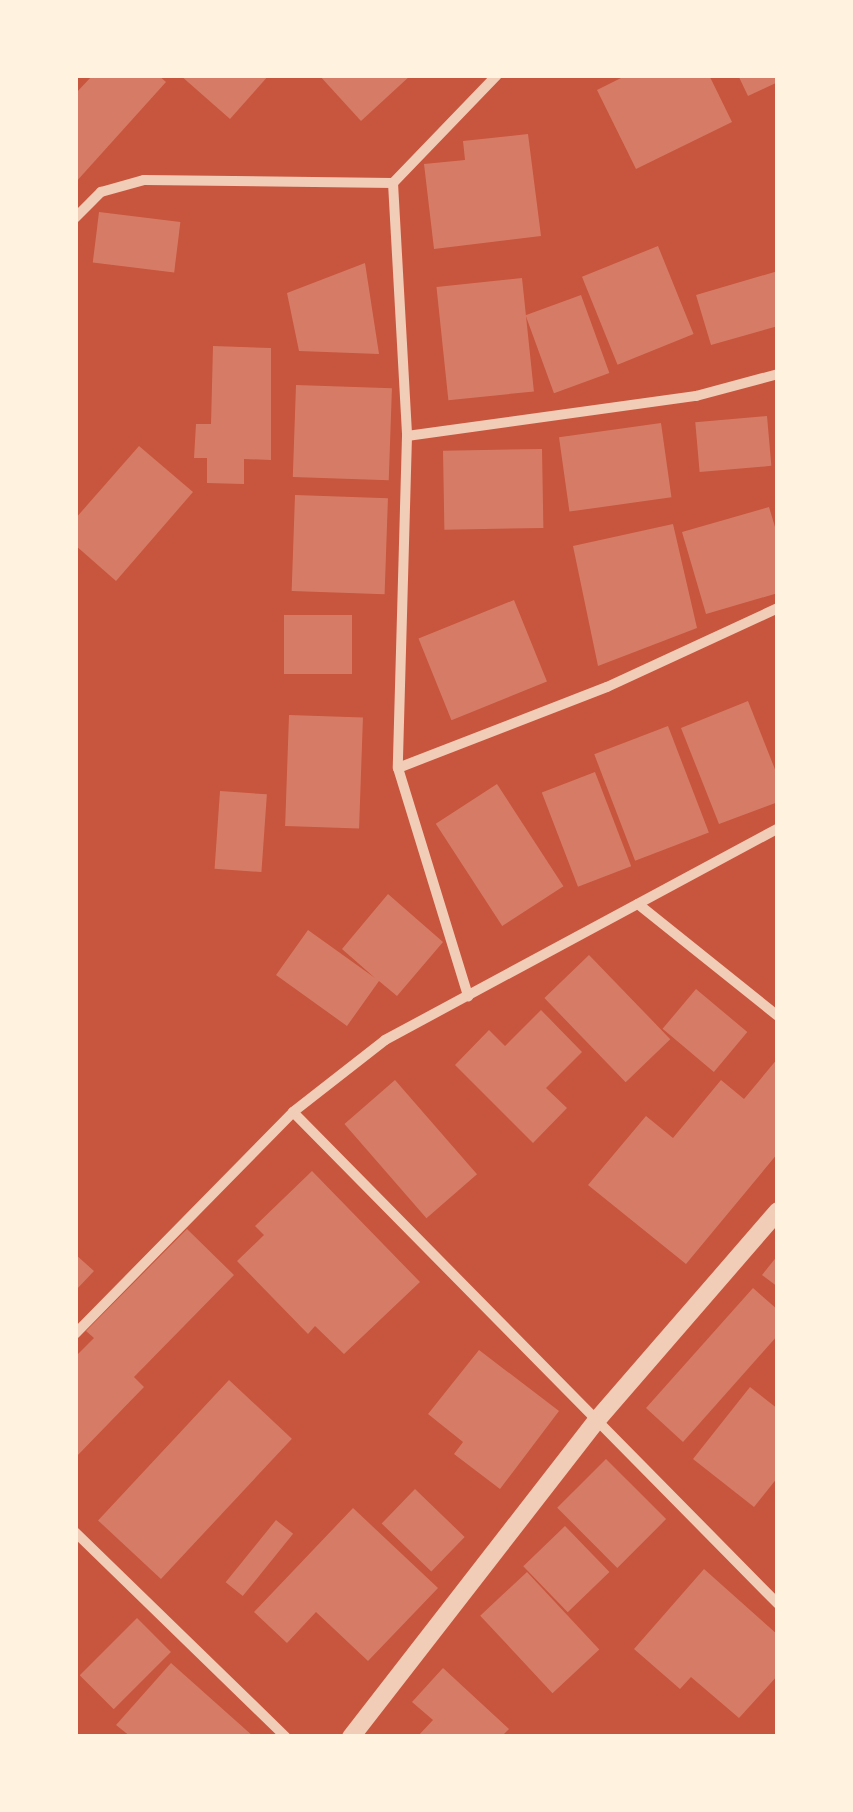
<!DOCTYPE html>
<style>
body{margin:0}
#map{position:relative;width:853px;height:1812px;overflow:hidden;background:#c8553d;font-family:"Open Sans",sans-serif}
div>[style]{position:absolute}
.building>*{inset:0;background:#d67c66;transform-origin:0 0}
.minor>*{height:10px;margin:-5px;padding:0 5px;transform-origin:5px;border-radius:5px;background:#f1ccb7}
.tertiary>*{height:18px;margin:-9px;padding:0 9px;transform-origin:9px;border-radius:9px;background:#f1ccb7}
span{translate:-50% -50%;white-space:nowrap;text-align:center;line-height:1.15;-webkit-text-stroke:10px #fff3e0;paint-order:stroke}
.frame{position:absolute;inset:0;border:78px solid #fff3e0;pointer-events:none}
</style>
<div id="map">
<div class="building">
<i style="clip-path:polygon(93px 75px,158px 75px,166px 82px,75px 183px,75px 94px)"></i>
<i style="clip-path:polygon(180px 75px,269px 75px,230px 119px)"></i>
<i style="clip-path:polygon(319px 75px,411px 75px,361px 121px)"></i>
<i style="clip-path:polygon(627px 75px,709px 75px,732px 122px,636px 169px,597px 90px)"></i>
<i style="clip-path:polygon(738px 75px,778px 75px,778px 82px,748px 96px)"></i>
<i style="clip-path:polygon(528px 134px,541px 236px,434px 249px,424px 164px,465px 160px,463px 141px)"></i>
<i style="left:99px;top:212px;width:82px;height:51px;rotate:7deg"></i>
<i style="left:658px;top:246px;width:95px;height:82px;rotate:68deg"></i>
<i style="clip-path:polygon(365px 263px,379px 354px,299px 351px,287px 293px)"></i>
<i style="clip-path:polygon(778px 271px,778px 326px,711px 345px,696px 295px)"></i>
<i style="left:522px;top:278px;width:114px;height:86px;rotate:84deg"></i>
<i style="left:581px;top:295px;width:83px;height:59px;rotate:70deg"></i>
<i style="clip-path:polygon(213px 346px,271px 348px,271px 460px,244px 459px,244px 484px,207px 483px,207px 458px,194px 458px,196px 424px,211px 424px)"></i>
<i style="left:296px;top:385px;width:96px;height:92px;rotate:2deg"></i>
<i style="left:767px;top:416px;width:50px;height:72px;rotate:85deg"></i>
<i style="left:661px;top:423px;width:75px;height:103px;rotate:82deg"></i>
<i style="clip-path:polygon(139px 446px,193px 492px,116px 581px,75px 545px,75px 519px)"></i>
<i style="left:542px;top:449px;width:79px;height:99px;rotate:89deg"></i>
<i style="left:295px;top:495px;width:93px;height:96px;rotate:2deg"></i>
<i style="clip-path:polygon(769px 507px,778px 537px,778px 593px,706px 614px,682px 532px)"></i>
<i style="clip-path:polygon(673px 524px,697px 628px,598px 666px,573px 546px)"></i>
<i style="left:514px;top:600px;width:88px;height:103px;rotate:68deg"></i>
<i style="left:284px;top:615px;width:68px;height:59px"></i>
<i style="clip-path:polygon(748px 701px,778px 777px,778px 802px,719px 824px,681px 728px)"></i>
<i style="left:289px;top:715px;width:74px;height:111px;rotate:2deg"></i>
<i style="left:668px;top:726px;width:114px;height:79px;rotate:69deg"></i>
<i style="left:595px;top:772px;width:101px;height:57px;rotate:69deg"></i>
<i style="left:497px;top:784px;width:122px;height:73px;rotate:57deg"></i>
<i style="left:220px;top:791px;width:47px;height:78px;rotate:4deg"></i>
<i style="clip-path:polygon(388px 894px,443px 942px,397px 996px,379px 981px,347px 1026px,276px 975px,308px 930px,375px 978px,342px 949px)"></i>
<i style="left:589px;top:955px;width:117px;height:62px;rotate:46deg"></i>
<i style="left:696px;top:989px;width:67px;height:52px;rotate:40deg"></i>
<i style="clip-path:polygon(541px 1010px,582px 1052px,546px 1088px,567px 1108px,533px 1143px,455px 1065px,489px 1030px,505px 1046px)"></i>
<i style="clip-path:polygon(778px 1058px,778px 1153px,686px 1264px,588px 1185px,646px 1116px,673px 1138px,721px 1080px,744px 1099px)"></i>
<i style="left:395px;top:1080px;width:125px;height:67px;rotate:49deg"></i>
<i style="clip-path:polygon(312px 1171px,420px 1282px,344px 1354px,315px 1326px,308px 1334px,237px 1261px,264px 1235px,255px 1226px)"></i>
<i style="clip-path:polygon(187px 1229px,234px 1275px,134px 1377px,144px 1387px,75px 1458px,75px 1357px,94px 1338px,86px 1331px)"></i>
<i style="clip-path:polygon(75px 1254px,94px 1271px,75px 1291px)"></i>
<i style="clip-path:polygon(778px 1255px,778px 1287px,762px 1275px)"></i>
<i style="clip-path:polygon(753px 1288px,778px 1310px,778px 1335px,683px 1442px,646px 1408px)"></i>
<i style="clip-path:polygon(479px 1350px,559px 1411px,500px 1489px,454px 1454px,463px 1442px,428px 1414px)"></i>
<i style="left:229px;top:1380px;width:86px;height:192px;rotate:43deg"></i>
<i style="clip-path:polygon(750px 1387px,778px 1409px,778px 1477px,754px 1507px,693px 1459px)"></i>
<i style="left:606px;top:1459px;width:85px;height:69px;rotate:45deg"></i>
<i style="left:415px;top:1489px;width:69px;height:48px;rotate:44deg"></i>
<i style="clip-path:polygon(353px 1508px,438px 1588px,368px 1661px,316px 1612px,287px 1643px,254px 1612px)"></i>
<i style="left:276px;top:1520px;width:22px;height:80px;rotate:39deg"></i>
<i style="left:565px;top:1526px;width:64px;height:58px;rotate:46deg"></i>
<i style="clip-path:polygon(704px 1569px,778px 1635px,778px 1675px,739px 1718px,691px 1677px,680px 1689px,634px 1649px)"></i>
<i style="left:527px;top:1572px;width:106px;height:64px;rotate:47deg"></i>
<i style="left:137px;top:1618px;width:48px;height:81px;rotate:45deg"></i>
<i style="clip-path:polygon(171px 1663px,254px 1737px,131px 1737px,116px 1725px)"></i>
<i style="clip-path:polygon(443px 1668px,509px 1729px,501px 1737px,417px 1737px,433px 1720px,412px 1702px)"></i>
</div>
<div class="minor">
<i style="left:393px;top:183px;width:253px;rotate:86.8deg"></i>
<i style="left:407px;top:436px;width:332px;rotate:91.6deg"></i>
<i style="left:398px;top:768px;width:239px;rotate:72.9deg"></i>
<i style="left:393px;top:183px;width:150px;rotate:-46.1deg"></i>
<i style="left:75px;top:218px;width:37px;rotate:-45deg"></i>
<i style="left:101px;top:192px;width:45px;rotate:-15.6deg"></i>
<i style="left:144px;top:180px;width:249px;rotate:0.7deg"></i>
<i style="left:407px;top:436px;width:292px;rotate:-7.9deg"></i>
<i style="left:696px;top:396px;width:85px;rotate:-15deg"></i>
<i style="left:398px;top:768px;width:224px;rotate:-21.2deg"></i>
<i style="left:607px;top:687px;width:188px;rotate:-24.8deg"></i>
<i style="left:638px;top:904px;width:179px;rotate:38.7deg"></i>
<i style="left:293px;top:1112px;width:691px;rotate:45.41deg"></i>
<i style="left:75px;top:1334px;width:311px;rotate:-45.5deg"></i>
<i style="left:293px;top:1112px;width:117px;rotate:-38deg"></i>
<i style="left:385px;top:1040px;width:447px;rotate:-28.3deg"></i>
<i style="left:75px;top:1532px;width:294px;rotate:44.2deg"></i>
</div>
<div class="tertiary">
<i style="left:351px;top:1737px;width:400px;rotate:-52.2deg"></i>
<i style="left:596px;top:1421px;width:278px;rotate:-49.1deg"></i>
</div>
<div class="frame"></div>
</div>
